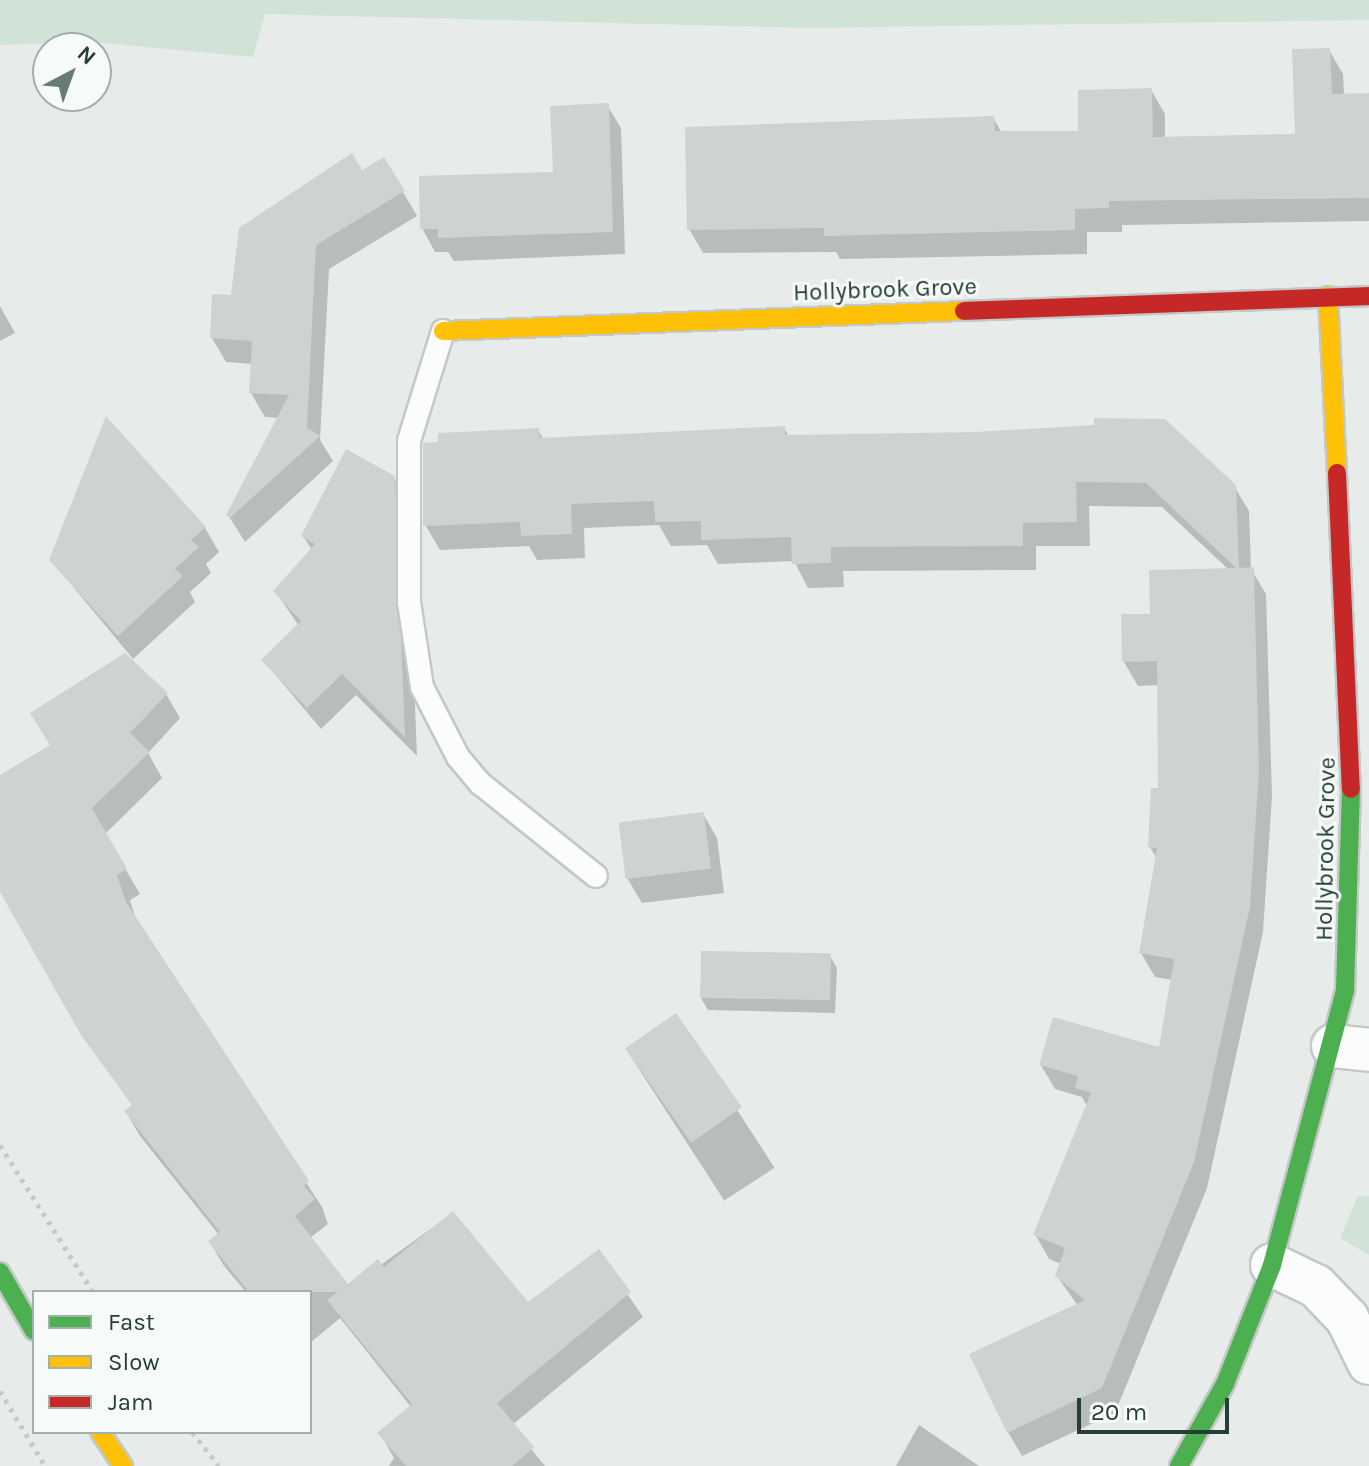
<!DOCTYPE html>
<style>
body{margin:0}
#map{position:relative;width:1369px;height:1466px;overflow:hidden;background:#e7ebe9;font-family:Karla,sans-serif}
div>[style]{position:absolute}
.green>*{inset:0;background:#d1e3d6}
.shadow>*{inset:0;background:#0003;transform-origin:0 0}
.building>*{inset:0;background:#ced2d1;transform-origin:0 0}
.path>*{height:5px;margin-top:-2.5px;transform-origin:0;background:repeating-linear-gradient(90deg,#c2cbc7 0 4px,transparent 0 10px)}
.roads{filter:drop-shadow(2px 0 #c4c8c6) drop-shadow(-2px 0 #c4c8c6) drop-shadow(0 2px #c4c8c6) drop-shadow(0 -2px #c4c8c6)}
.lane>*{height:22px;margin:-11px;padding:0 11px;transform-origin:11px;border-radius:11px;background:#fbfcfc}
.street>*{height:42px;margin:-21px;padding:0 21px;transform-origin:21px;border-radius:21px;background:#fbfcfc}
.fast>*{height:18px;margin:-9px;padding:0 9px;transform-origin:9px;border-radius:9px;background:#4caf50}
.slow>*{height:18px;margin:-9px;padding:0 9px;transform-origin:9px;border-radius:9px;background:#ffc107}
.jam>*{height:18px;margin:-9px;padding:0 9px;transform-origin:9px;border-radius:9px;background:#c62828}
span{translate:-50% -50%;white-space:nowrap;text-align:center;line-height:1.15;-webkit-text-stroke:6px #f6faf8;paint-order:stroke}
.street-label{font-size:24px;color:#253e37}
.legend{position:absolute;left:32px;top:1290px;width:280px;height:144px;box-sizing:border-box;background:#f6faf8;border:2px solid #a2afab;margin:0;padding:10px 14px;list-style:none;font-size:24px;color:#253e37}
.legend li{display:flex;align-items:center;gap:16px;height:40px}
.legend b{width:40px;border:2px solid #a2afab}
.north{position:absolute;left:32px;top:32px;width:80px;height:80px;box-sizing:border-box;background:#f6faf8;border:2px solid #a2afab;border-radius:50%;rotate:41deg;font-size:22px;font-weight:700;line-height:32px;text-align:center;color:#253e37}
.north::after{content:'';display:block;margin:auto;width:28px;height:36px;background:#697b75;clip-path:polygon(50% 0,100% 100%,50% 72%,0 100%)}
.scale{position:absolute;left:1077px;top:1398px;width:152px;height:36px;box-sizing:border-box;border:4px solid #253e37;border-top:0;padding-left:10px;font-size:24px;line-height:28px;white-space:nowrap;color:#253e37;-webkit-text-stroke:6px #f6faf8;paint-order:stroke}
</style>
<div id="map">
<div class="green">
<i style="clip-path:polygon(0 0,1369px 0,1369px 20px,806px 28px,265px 14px,253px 57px,93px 42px,0 45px)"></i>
<i style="clip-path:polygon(1358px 1196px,1369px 1196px,1369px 1255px,1340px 1238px)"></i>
</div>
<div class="shadow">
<i style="clip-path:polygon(1329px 50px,1343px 74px,1344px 95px,1369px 95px,1369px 221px,1122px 225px,1122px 232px,1087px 232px,1087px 254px,840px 259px,836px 252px,703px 253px,689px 229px,993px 118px,1002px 133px,1080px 133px,1151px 90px,1165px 114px,1165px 139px,1297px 136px)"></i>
<i style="clip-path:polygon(607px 105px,621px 128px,625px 254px,454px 261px,448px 252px,435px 252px,422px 228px,555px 174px)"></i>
<i style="clip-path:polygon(362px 173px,403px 192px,417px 216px,329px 269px,320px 440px,333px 461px,245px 542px,228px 515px,279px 418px,265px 417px,251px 393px,253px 364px,226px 362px,212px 338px,233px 298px)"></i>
<i style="clip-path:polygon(0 306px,15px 333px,0 341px)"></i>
<i style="clip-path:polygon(784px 428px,789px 437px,1234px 486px,1249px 511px,1251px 569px,1266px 594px,1272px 796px,1263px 932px,1207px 1188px,1115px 1413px,1022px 1456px,1008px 1432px,1078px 1306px,1057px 1276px,1061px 1264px,1049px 1259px,1035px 1234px,1087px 1106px,1082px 1097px,1055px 1089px,1041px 1065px,1160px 1050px,1173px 980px,1155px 977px,1141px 953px,1157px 859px,1150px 847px,1160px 791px,1159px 685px,1138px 686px,1124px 662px,1152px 616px,1229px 570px,1162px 507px,1089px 506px,1090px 546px,1036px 546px,1036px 570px,843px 571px,844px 587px,808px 588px,794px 561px,718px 564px,707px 545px,671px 546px,659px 525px,584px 528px,585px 558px,537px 560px,529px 546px,440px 550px,426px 526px,538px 430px,544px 440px)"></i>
<i style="clip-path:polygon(394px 478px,407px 501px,417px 756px,356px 695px,321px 729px,263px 660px,299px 626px,275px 591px,312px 550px,303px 536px)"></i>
<i style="clip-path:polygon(205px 528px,219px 552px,206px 564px,211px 573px,190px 592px,195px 602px,133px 659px,51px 560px)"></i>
<i style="clip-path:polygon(166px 694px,180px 718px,148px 753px,162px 778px,105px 834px,140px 894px,130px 900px,137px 923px,322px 1207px,328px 1224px,310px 1238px,347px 1289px,453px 1213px,527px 1304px,599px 1252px,643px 1317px,512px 1425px,545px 1466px,389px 1466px,394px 1458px,380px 1433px,411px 1407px,340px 1318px,310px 1343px,310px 1292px,246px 1292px,224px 1266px,210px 1242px,219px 1235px,140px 1136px,126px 1112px,133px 1107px,0 891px,0 777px)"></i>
<i style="clip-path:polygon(703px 814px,717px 838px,724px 893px,642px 903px,627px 878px)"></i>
<i style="clip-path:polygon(830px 956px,837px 968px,835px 1013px,708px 1010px,701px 998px)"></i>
<i style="left:676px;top:1016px;width:181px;height:60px;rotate:57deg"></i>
<i style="clip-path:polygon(919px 1425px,979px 1466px,896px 1466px)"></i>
</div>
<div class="building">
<i style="clip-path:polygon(1330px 48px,1332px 94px,1369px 93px,1369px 198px,1109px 201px,1109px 208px,1075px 209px,1075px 230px,824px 236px,824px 228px,687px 230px,685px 127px,994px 116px,995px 131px,1078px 131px,1078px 90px,1152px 88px,1153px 137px,1295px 134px,1292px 49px)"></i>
<i style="clip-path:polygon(609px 103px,613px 232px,438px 238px,438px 229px,420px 229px,419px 176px,553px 172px,550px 106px)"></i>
<i style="clip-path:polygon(352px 153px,362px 170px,384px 157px,405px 191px,316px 245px,307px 428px,320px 436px,230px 518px,226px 515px,289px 395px,249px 393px,252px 341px,210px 338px,212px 294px,231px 295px,239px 228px)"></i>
<i style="clip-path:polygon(106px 416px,206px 527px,191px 540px,199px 547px,175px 569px,183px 576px,118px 636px,49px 560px)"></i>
<i style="clip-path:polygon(1094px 418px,1165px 419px,1236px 485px,1239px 568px,1254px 567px,1259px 770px,1250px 907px,1194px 1162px,1102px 1388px,1007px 1433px,969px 1354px,1085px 1300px,1055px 1276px,1065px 1248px,1033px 1235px,1091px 1093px,1075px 1088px,1078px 1076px,1039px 1065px,1053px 1017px,1159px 1047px,1174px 959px,1139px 953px,1157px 848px,1148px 847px,1151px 788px,1158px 788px,1157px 661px,1122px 662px,1121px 614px,1150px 614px,1149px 570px,1236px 568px,1146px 483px,1076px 482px,1077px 522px,1023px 523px,1023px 546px,831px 547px,831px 563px,792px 564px,791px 537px,701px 540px,701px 521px,655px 522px,654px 501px,571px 504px,572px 534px,521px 536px,520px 522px,423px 526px,423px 443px,438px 442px,438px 433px,539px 428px,540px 438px,785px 426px,785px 435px,976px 432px,1094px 425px)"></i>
<i style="clip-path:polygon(346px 449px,395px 476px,405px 737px,342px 674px,307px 708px,261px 660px,301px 621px,273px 591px,315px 544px,301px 536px)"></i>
<i style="clip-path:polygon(125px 653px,168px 693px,130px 733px,150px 752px,92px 808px,127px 869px,117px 875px,126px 902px,309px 1181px,304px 1186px,315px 1199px,295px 1216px,348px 1284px,378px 1259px,384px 1267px,453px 1211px,528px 1302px,599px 1249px,631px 1292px,497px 1403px,534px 1447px,512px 1466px,406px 1466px,377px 1433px,412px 1404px,327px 1300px,338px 1292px,249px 1292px,208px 1241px,220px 1232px,124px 1111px,132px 1105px,81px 1035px,0 892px,0 775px,50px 745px,30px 713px)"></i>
<i style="left:704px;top:812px;width:57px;height:86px;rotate:83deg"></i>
<i style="left:701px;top:951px;width:130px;height:47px;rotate:1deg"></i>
<i style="left:676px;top:1013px;width:115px;height:62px;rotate:55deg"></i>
</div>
<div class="path">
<i style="left:0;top:1145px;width:174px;rotate:57.7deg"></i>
<i style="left:0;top:1391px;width:87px;rotate:59deg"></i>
<i style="left:192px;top:1432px;width:43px;rotate:51.5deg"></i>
</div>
<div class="roads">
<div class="lane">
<i style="left:443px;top:331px;width:115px;rotate:107.2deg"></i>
<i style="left:409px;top:441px;width:161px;rotate:90deg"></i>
<i style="left:409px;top:602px;width:86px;rotate:81.3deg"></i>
<i style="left:422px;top:687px;width:79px;rotate:62.8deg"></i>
<i style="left:458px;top:757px;width:35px;rotate:50deg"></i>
<i style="left:481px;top:784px;width:147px;rotate:38.7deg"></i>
</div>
<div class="street">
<i style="left:1333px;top:1046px;width:36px;rotate:6deg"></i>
<i style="left:1272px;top:1265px;width:49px;rotate:25.5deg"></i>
<i style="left:1316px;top:1286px;width:45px;rotate:45.9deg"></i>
<i style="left:1347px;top:1318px;width:50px;rotate:63.9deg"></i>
</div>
<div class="fast">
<i style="left:0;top:1272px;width:68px;rotate:60deg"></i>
<i style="left:1179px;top:1466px;width:94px;rotate:-60.7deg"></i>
<i style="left:1225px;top:1384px;width:128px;rotate:-68.4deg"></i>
<i style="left:1272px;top:1265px;width:285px;rotate:-75.1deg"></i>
<i style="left:1345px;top:990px;width:201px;rotate:-88.3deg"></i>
</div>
<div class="slow">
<i style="left:1328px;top:296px;width:177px;rotate:87.1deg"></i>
<i style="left:443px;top:331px;width:521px;rotate:-2.2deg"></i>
<i style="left:100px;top:1432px;width:41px;rotate:55.9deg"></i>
</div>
<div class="jam">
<i style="left:964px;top:311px;width:405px;rotate:-2.1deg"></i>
<i style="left:1337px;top:473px;width:316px;rotate:87.5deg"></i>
</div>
</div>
<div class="street-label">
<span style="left:885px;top:290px;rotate:-2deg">Hollybrook Grove</span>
<span style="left:1326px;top:849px;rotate:-89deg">Hollybrook Grove</span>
</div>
<ul class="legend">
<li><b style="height:10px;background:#4caf50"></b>Fast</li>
<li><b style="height:10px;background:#ffc107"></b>Slow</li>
<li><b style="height:10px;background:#c62828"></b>Jam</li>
</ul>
<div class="north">N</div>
<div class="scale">20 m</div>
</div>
